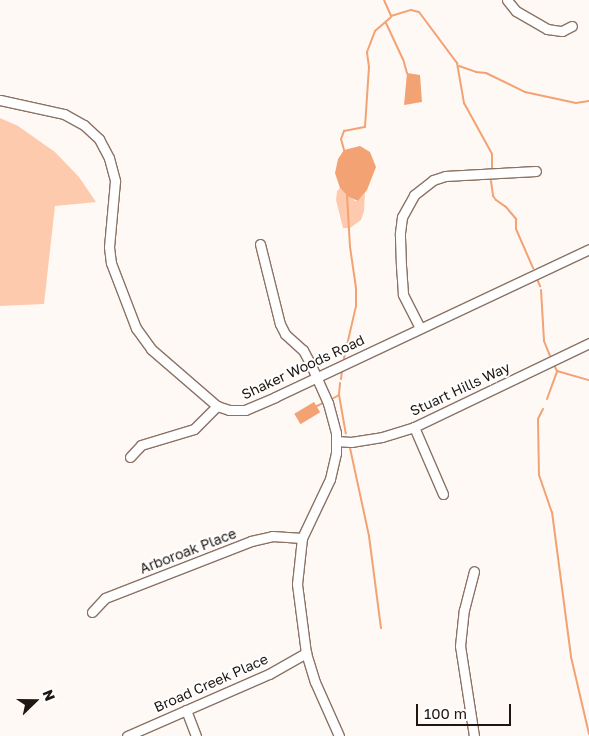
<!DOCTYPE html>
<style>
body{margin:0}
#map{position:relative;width:589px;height:736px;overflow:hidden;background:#fff9f6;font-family:"Golos Text",sans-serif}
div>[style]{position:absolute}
.green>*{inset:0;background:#fecaad}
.water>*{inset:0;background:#f3a273;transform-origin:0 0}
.stream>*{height:2px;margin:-1px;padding:0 1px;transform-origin:1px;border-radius:1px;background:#f3a273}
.roads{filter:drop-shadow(1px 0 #8b7265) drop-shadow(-1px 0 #8b7265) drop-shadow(0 1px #8b7265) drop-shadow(0 -1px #8b7265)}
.minor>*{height:9px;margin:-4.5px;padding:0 4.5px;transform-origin:4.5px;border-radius:4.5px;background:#fff}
span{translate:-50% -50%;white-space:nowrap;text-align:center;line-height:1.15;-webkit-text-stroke:4px #fff;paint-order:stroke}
.street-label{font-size:14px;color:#1f1610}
.north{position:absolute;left:10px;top:676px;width:50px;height:50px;-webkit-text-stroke:4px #fff;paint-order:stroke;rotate:68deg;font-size:14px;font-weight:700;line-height:20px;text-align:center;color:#1f1610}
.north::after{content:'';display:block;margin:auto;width:18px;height:22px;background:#1f1610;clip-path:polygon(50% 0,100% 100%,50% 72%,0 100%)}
.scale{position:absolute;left:416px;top:704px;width:95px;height:22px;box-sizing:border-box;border:2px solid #1f1610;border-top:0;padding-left:6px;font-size:15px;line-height:18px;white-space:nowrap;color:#1f1610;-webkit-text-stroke:4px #fff;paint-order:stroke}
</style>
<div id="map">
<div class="green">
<i style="clip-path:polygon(0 118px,18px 126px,55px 152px,79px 177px,96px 202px,55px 206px,44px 304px,0 306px)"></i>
<i style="clip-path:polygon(340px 188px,355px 201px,358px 201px,365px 193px,364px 211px,361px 220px,350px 228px,343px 228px,336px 200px,337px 191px)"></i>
</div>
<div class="water">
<i style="clip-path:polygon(407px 73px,420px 75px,422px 102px,404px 105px)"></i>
<i style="clip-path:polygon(360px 146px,370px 152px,376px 167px,367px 190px,358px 201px,349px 197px,340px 188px,335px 173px,338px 159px,344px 150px)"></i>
<i style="left:314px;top:402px;width:12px;height:23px;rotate:59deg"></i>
</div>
<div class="stream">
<i style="left:384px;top:0;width:17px;rotate:66deg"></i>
<i style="left:391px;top:16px;width:21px;rotate:-17deg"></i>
<i style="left:411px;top:10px;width:8px;rotate:14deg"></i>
<i style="left:419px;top:12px;width:64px;rotate:53.3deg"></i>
<i style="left:457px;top:63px;width:41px;rotate:80.1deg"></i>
<i style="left:464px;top:103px;width:58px;rotate:61.2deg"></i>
<i style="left:492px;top:154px;width:16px;rotate:90deg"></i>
<i style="left:386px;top:23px;width:40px;rotate:65deg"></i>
<i style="left:403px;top:59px;width:15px;rotate:74deg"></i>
<i style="left:459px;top:66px;width:18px;rotate:19deg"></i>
<i style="left:476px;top:72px;width:10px;rotate:6deg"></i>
<i style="left:486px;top:73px;width:43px;rotate:26deg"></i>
<i style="left:525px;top:92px;width:52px;rotate:12.2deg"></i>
<i style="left:576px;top:103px;width:13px;rotate:-9deg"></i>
<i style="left:344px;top:150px;width:11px;rotate:-105deg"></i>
<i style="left:341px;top:139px;width:9px;rotate:-69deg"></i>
<i style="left:344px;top:131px;width:21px;rotate:-11deg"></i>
<i style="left:365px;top:127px;width:60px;rotate:-86.2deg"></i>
<i style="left:369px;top:67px;width:15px;rotate:-98deg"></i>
<i style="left:367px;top:52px;width:22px;rotate:-69deg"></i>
<i style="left:375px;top:31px;width:21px;rotate:-41deg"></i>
<i style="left:491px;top:181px;width:15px;rotate:82deg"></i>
<i style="left:493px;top:196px;width:5px;rotate:53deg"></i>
<i style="left:496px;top:200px;width:12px;rotate:35deg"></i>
<i style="left:506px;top:207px;width:16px;rotate:50deg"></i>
<i style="left:516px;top:219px;width:10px;rotate:90deg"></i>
<i style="left:516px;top:229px;width:43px;rotate:66.4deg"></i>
<i style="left:537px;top:279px;width:8px;rotate:67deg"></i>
<i style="left:541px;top:290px;width:51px;rotate:86.6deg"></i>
<i style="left:544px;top:341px;width:16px;rotate:68deg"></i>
<i style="left:344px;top:358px;width:53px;rotate:-77deg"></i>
<i style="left:356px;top:306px;width:18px;rotate:-90deg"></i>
<i style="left:356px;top:288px;width:41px;rotate:-98.3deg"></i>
<i style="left:350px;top:247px;width:52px;rotate:-93.3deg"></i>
<i style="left:554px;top:365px;width:7px;rotate:63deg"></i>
<i style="left:557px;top:371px;width:33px;rotate:16deg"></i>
<i style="left:341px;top:379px;width:8px;rotate:-83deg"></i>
<i style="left:340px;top:383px;width:12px;rotate:95deg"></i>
<i style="left:339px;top:395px;width:39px;rotate:80deg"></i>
<i style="left:332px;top:399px;width:8px;rotate:-30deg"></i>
<i style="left:547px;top:399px;width:30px;rotate:-70deg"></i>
<i style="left:317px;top:406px;width:7px;rotate:-27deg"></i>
<i style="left:543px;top:409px;width:11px;rotate:117deg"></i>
<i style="left:538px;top:419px;width:56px;rotate:89deg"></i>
<i style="left:539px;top:475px;width:39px;rotate:71deg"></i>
<i style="left:552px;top:512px;width:146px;rotate:82.5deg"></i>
<i style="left:571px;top:657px;width:79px;rotate:76.8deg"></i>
<i style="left:350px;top:448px;width:90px;rotate:77.8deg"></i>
<i style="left:369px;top:536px;width:93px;rotate:82.6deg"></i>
</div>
<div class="roads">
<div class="minor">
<i style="left:507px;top:0;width:14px;rotate:51deg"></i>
<i style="left:516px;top:11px;width:36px;rotate:30deg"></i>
<i style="left:547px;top:29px;width:15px;rotate:8deg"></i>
<i style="left:562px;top:31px;width:11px;rotate:-27deg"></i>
<i style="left:0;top:100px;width:66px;rotate:12.3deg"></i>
<i style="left:64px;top:114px;width:23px;rotate:29deg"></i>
<i style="left:84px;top:125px;width:21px;rotate:43deg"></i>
<i style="left:99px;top:139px;width:21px;rotate:62deg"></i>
<i style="left:109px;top:158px;width:24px;rotate:75deg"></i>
<i style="left:115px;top:181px;width:66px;rotate:95.2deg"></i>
<i style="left:109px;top:247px;width:16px;rotate:83deg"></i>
<i style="left:111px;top:263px;width:70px;rotate:69deg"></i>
<i style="left:136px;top:328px;width:26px;rotate:54deg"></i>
<i style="left:151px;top:349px;width:87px;rotate:40.8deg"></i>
<i style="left:217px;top:406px;width:13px;rotate:18deg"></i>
<i style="left:229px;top:410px;width:16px"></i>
<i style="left:245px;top:410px;width:33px;rotate:-23deg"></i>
<i style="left:275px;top:397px;width:347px;rotate:-25.2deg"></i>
<i style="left:260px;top:244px;width:82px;rotate:76deg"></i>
<i style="left:280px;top:324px;width:11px;rotate:63deg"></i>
<i style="left:285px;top:334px;width:24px;rotate:42deg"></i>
<i style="left:303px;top:350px;width:17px;rotate:62deg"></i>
<i style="left:311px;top:365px;width:42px;rotate:65.9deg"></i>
<i style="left:328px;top:403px;width:31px;rotate:75deg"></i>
<i style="left:336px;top:433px;width:20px;rotate:90deg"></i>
<i style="left:336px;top:453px;width:27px;rotate:103deg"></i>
<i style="left:330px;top:479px;width:65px;rotate:115.4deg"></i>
<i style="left:302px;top:538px;width:46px;rotate:96.2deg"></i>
<i style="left:297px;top:584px;width:70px;rotate:82.6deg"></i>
<i style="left:306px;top:653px;width:30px;rotate:73deg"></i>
<i style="left:315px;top:682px;width:59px;rotate:66deg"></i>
<i style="left:420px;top:328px;width:38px;rotate:-117deg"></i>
<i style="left:403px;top:294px;width:28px;rotate:-94deg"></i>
<i style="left:401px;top:266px;width:33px;rotate:-92deg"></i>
<i style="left:400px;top:233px;width:16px;rotate:-83deg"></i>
<i style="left:402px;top:217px;width:25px;rotate:-61deg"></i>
<i style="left:414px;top:195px;width:24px;rotate:-38deg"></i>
<i style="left:433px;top:180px;width:13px;rotate:-18deg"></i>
<i style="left:445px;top:176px;width:91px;rotate:-3.1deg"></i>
<i style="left:414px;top:427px;width:73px;rotate:66.6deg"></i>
<i style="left:336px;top:441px;width:15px;rotate:4deg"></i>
<i style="left:351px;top:442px;width:31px;rotate:-9deg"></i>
<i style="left:382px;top:437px;width:34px;rotate:-17deg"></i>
<i style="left:414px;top:427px;width:194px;rotate:-25.6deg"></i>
<i style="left:130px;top:457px;width:16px;rotate:-47deg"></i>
<i style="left:141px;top:445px;width:55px;rotate:-16.8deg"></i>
<i style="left:194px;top:429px;width:33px;rotate:-45deg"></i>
<i style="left:92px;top:612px;width:19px;rotate:-47deg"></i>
<i style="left:105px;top:598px;width:157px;rotate:-21.3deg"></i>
<i style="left:251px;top:541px;width:22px;rotate:-13deg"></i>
<i style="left:272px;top:536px;width:30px;rotate:4deg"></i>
<i style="left:186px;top:710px;width:28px;rotate:69deg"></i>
<i style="left:127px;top:736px;width:155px;rotate:-23.6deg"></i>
<i style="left:269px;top:674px;width:43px;rotate:-29.6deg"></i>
<i style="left:474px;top:736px;width:91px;rotate:-98.8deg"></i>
<i style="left:460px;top:646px;width:36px;rotate:-84deg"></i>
<i style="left:464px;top:610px;width:40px;rotate:-75.6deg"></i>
</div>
</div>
<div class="street-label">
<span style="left:303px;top:367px;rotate:-25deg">Shaker Woods Road</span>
<span style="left:460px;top:389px;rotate:-25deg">Stuart Hills Way</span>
<span style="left:188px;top:551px;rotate:-21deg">Arboroak Place</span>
<span style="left:211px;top:683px;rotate:-24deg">Broad Creek Place</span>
</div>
<div class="north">N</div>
<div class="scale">100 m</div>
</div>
